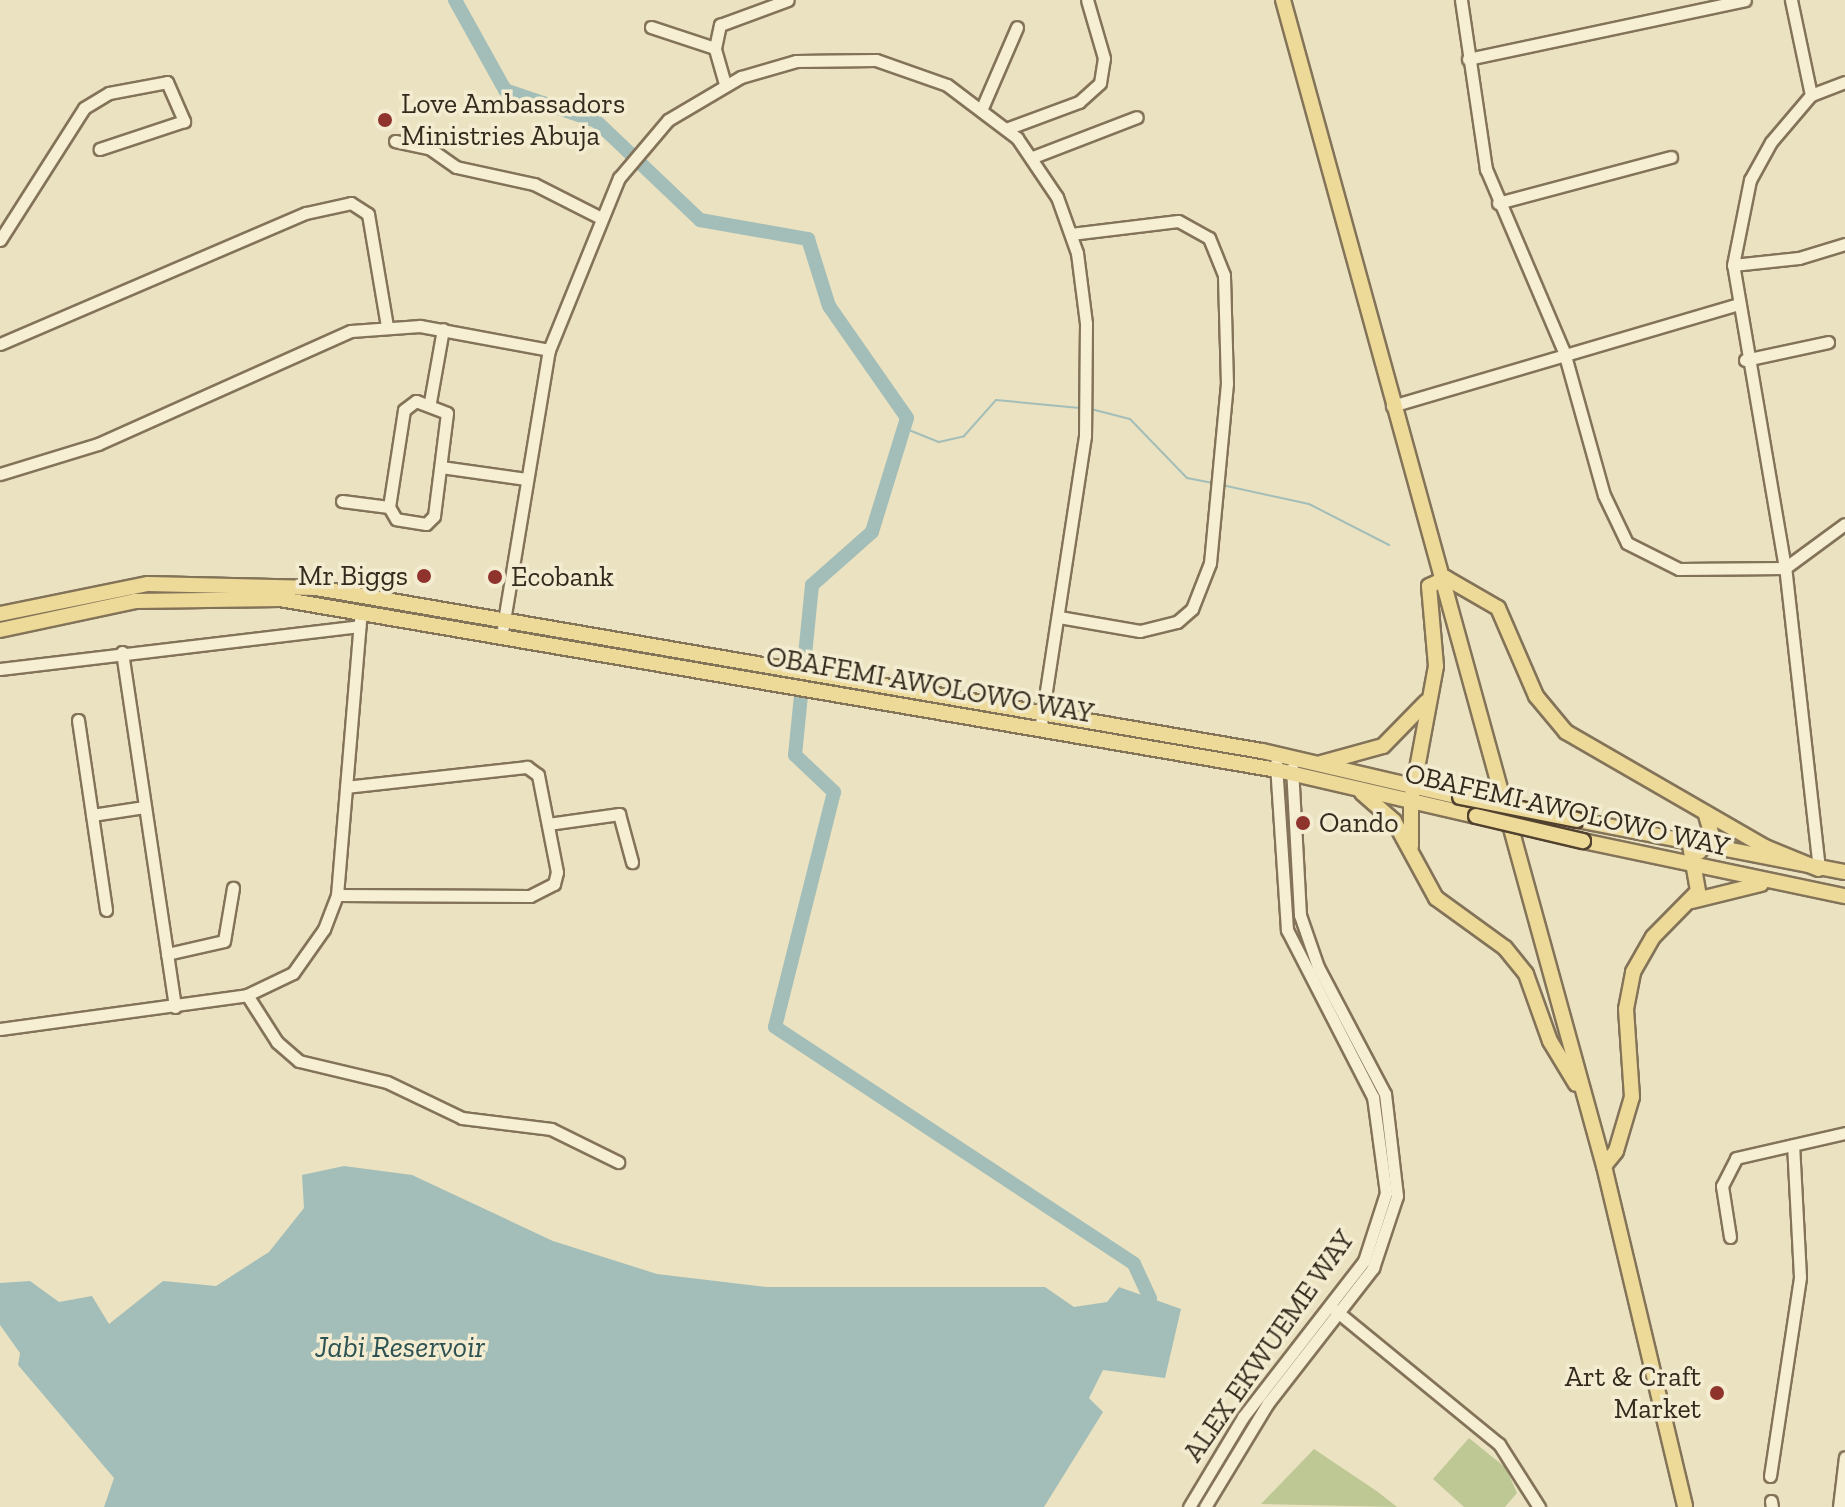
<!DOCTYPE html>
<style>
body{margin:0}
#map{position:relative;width:1845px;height:1507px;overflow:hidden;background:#ebe2c1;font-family:"Zilla Slab",serif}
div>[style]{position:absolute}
.green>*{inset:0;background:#bec895}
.water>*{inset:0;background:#a3beb8}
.stream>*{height:2px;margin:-1px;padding:0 1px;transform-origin:1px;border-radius:1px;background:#a3beb8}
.river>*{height:14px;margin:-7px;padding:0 7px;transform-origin:7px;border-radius:7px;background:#a3beb8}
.roads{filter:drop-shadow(2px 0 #837359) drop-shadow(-2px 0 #837359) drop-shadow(0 2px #837359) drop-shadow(0 -2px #837359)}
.minor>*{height:11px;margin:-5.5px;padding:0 5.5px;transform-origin:5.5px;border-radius:5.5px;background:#f7efd3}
.major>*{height:14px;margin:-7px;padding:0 7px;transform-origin:7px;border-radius:7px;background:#edda99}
.bridges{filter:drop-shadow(2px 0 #51412e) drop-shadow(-2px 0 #51412e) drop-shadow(0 2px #51412e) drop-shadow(0 -2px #51412e)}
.major-bridge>*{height:14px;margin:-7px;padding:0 7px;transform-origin:7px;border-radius:7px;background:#edda99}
.dots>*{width:22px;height:22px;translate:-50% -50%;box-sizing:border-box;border:4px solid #f3ecd0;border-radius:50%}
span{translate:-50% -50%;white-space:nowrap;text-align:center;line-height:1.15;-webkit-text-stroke:7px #f3ecd0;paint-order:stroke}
.poi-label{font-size:28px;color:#342a1d}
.left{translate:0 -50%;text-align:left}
.right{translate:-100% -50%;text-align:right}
.street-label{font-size:28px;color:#342a1d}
.water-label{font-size:30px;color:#2d5253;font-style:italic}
</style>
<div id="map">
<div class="green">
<i style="clip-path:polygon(1469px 1438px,1506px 1468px,1517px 1493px,1505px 1507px,1464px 1507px,1433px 1479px)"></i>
<i style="clip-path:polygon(1314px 1449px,1378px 1492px,1397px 1507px,1261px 1504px)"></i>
</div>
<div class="water">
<i style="clip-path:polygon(344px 1166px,412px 1175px,553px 1241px,657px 1274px,767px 1287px,1045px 1287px,1074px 1307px,1107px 1302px,1119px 1287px,1181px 1309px,1165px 1378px,1103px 1370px,1089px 1398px,1103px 1412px,1044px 1507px,104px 1507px,114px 1478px,18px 1365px,20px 1353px,0 1325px,0 1283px,30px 1281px,59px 1302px,92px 1296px,109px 1324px,163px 1281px,216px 1286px,269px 1252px,304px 1208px,302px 1175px)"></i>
</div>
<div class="stream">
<i style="left:1091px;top:409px;width:40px;rotate:14.4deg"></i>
<i style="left:1130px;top:419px;width:82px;rotate:46deg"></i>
<i style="left:1187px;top:478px;width:25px;rotate:11deg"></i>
<i style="left:904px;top:428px;width:38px;rotate:22deg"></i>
<i style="left:939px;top:442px;width:26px;rotate:-13deg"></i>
<i style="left:964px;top:436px;width:48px;rotate:-48.4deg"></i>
<i style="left:996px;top:400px;width:84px;rotate:5.4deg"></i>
<i style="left:1222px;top:485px;width:89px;rotate:12.3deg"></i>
<i style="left:1309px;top:504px;width:90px;rotate:27.1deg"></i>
</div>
<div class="river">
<i style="left:455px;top:0;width:103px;rotate:60.9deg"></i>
<i style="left:505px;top:90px;width:96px;rotate:18.8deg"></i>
<i style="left:596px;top:121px;width:144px;rotate:43.6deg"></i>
<i style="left:700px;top:220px;width:110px;rotate:10deg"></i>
<i style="left:808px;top:239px;width:70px;rotate:72.6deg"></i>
<i style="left:829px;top:306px;width:136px;rotate:55.1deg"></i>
<i style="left:907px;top:418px;width:119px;rotate:107.1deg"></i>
<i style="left:872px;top:532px;width:80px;rotate:138.5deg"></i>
<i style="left:812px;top:585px;width:171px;rotate:95.7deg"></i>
<i style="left:795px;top:755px;width:54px;rotate:43.5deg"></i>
<i style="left:834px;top:792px;width:242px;rotate:104.1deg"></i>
<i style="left:775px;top:1027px;width:430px;rotate:33.4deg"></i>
<i style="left:1134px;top:1264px;width:38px;rotate:65deg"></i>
</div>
<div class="roads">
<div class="minor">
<i style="left:1461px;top:0;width:171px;rotate:81.6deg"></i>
<i style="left:1486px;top:169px;width:199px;rotate:66.9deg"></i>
<i style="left:1564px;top:352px;width:148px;rotate:74.4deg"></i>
<i style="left:1604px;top:495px;width:53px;rotate:64.4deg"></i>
<i style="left:1627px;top:543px;width:58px;rotate:26.6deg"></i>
<i style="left:1679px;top:569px;width:106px;rotate:-0.5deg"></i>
<i style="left:1785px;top:568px;width:74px;rotate:-36.3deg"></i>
<i style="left:1791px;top:0;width:97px;rotate:78.1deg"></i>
<i style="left:651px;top:27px;width:67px;rotate:18.2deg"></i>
<i style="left:1468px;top:59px;width:283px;rotate:-12deg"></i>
<i style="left:725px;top:84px;width:37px;rotate:-106deg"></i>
<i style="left:715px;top:48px;width:24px;rotate:-78deg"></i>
<i style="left:720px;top:25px;width:72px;rotate:-20.2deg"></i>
<i style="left:982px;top:108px;width:88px;rotate:-66.6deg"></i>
<i style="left:1006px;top:129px;width:78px;rotate:-20.3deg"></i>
<i style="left:1079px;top:102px;width:28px;rotate:-42deg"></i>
<i style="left:1100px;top:83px;width:25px;rotate:-81deg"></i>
<i style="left:1104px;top:58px;width:60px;rotate:-106.3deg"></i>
<i style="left:395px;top:141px;width:35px;rotate:12deg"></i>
<i style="left:429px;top:148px;width:33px;rotate:35deg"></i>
<i style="left:456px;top:167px;width:80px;rotate:12.3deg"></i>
<i style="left:534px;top:184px;width:73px;rotate:26.9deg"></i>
<i style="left:1033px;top:157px;width:111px;rotate:-21deg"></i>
<i style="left:1498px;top:203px;width:179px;rotate:-14.9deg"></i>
<i style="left:0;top:240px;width:156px;rotate:-57.5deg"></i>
<i style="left:84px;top:108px;width:29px;rotate:-31deg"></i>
<i style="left:109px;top:93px;width:59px;rotate:-10.7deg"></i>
<i style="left:167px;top:82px;width:43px;rotate:66.4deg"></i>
<i style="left:184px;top:121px;width:89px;rotate:161.6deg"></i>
<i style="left:1733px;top:265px;width:66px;rotate:-6.1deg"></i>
<i style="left:1799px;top:258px;width:48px;rotate:-16.9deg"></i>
<i style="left:0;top:344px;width:333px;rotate:-23.2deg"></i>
<i style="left:306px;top:213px;width:46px;rotate:-12.5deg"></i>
<i style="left:351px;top:203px;width:20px;rotate:33deg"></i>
<i style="left:368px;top:214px;width:114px;rotate:80.4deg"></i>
<i style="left:1745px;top:360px;width:85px;rotate:-12.2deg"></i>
<i style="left:416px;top:401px;width:33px;rotate:21deg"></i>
<i style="left:447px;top:413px;width:104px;rotate:97.2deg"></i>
<i style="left:434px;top:516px;width:11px;rotate:135deg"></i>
<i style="left:426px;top:524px;width:30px;rotate:-171deg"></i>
<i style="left:396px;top:519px;width:14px;rotate:-120deg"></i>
<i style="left:389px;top:507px;width:98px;rotate:-81.2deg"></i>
<i style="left:404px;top:410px;width:15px;rotate:-37deg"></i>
<i style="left:430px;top:402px;width:74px;rotate:-79.9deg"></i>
<i style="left:1392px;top:406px;width:362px;rotate:-16.4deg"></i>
<i style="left:441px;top:467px;width:86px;rotate:8deg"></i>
<i style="left:0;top:474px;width:102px;rotate:-17deg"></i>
<i style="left:98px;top:444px;width:277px;rotate:-24.1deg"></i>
<i style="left:351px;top:331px;width:69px;rotate:-4.1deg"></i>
<i style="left:420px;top:326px;width:131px;rotate:10.5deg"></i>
<i style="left:342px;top:501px;width:47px;rotate:7.3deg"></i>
<i style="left:1059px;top:617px;width:82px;rotate:9.8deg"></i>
<i style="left:1140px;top:631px;width:38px;rotate:-14deg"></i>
<i style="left:1177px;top:622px;width:20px;rotate:-41deg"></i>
<i style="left:1192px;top:609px;width:49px;rotate:-68.6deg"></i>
<i style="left:1210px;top:563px;width:180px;rotate:-84.6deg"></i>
<i style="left:1227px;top:384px;width:109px;rotate:-91.6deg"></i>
<i style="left:1224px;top:275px;width:40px;rotate:-112deg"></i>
<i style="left:1209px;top:238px;width:35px;rotate:-151deg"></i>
<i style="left:1178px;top:221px;width:108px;rotate:173.1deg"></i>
<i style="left:503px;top:627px;width:281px;rotate:-80.6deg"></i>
<i style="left:549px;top:350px;width:186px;rotate:-67.9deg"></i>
<i style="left:619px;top:178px;width:76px;rotate:-49.8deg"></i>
<i style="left:668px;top:120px;width:85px;rotate:-30.5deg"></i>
<i style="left:741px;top:77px;width:57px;rotate:-16.2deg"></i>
<i style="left:796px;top:61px;width:80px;rotate:-0.7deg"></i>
<i style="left:876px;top:60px;width:75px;rotate:19.4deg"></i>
<i style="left:947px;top:85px;width:88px;rotate:37.1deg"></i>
<i style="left:1017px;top:138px;width:71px;rotate:55.9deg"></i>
<i style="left:1057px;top:197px;width:59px;rotate:70.3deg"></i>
<i style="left:1077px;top:253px;width:71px;rotate:82.7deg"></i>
<i style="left:1086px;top:323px;width:113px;rotate:90.5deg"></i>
<i style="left:1085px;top:436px;width:297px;rotate:98.7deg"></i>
<i style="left:122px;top:652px;width:359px;rotate:81.5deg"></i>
<i style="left:0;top:669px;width:362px;rotate:-6.8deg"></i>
<i style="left:78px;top:720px;width:192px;rotate:81.6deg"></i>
<i style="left:92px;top:815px;width:53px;rotate:-8.7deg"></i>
<i style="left:548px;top:824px;width:72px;rotate:-8deg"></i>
<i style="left:619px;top:814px;width:50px;rotate:74.8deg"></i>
<i style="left:1819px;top:869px;width:303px;rotate:-96.4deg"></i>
<i style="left:1785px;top:568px;width:307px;rotate:-99.7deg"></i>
<i style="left:1733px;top:265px;width:87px;rotate:-78.7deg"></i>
<i style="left:1750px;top:180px;width:43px;rotate:-61.1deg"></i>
<i style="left:1771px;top:142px;width:62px;rotate:-49.6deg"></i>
<i style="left:1811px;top:95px;width:36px;rotate:-21deg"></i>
<i style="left:337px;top:895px;width:193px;rotate:0.3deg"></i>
<i style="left:530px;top:896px;width:27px;rotate:-27deg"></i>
<i style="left:554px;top:884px;width:12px;rotate:-76deg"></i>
<i style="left:557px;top:872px;width:99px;rotate:-101.1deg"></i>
<i style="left:538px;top:775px;width:14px;rotate:-144deg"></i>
<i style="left:527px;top:767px;width:182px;rotate:173.7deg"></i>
<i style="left:167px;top:954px;width:58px;rotate:-12.8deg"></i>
<i style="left:224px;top:941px;width:54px;rotate:-80.4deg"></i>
<i style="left:247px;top:995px;width:56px;rotate:57.4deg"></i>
<i style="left:277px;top:1042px;width:29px;rotate:41deg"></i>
<i style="left:299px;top:1061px;width:90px;rotate:13.4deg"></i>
<i style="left:387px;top:1082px;width:83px;rotate:25.6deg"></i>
<i style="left:462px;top:1118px;width:90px;rotate:7deg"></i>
<i style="left:551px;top:1129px;width:75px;rotate:26.2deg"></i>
<i style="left:0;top:1029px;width:249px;rotate:-7.8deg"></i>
<i style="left:247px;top:995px;width:51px;rotate:-25.6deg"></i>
<i style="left:293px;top:973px;width:54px;rotate:-54.8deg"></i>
<i style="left:324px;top:929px;width:36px;rotate:-69deg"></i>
<i style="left:337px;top:895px;width:284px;rotate:-85.2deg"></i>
<i style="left:1730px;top:1237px;width:52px;rotate:-98.9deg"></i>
<i style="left:1722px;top:1186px;width:31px;rotate:-63deg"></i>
<i style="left:1736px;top:1158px;width:112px;rotate:-12.9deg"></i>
<i style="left:1335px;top:1310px;width:212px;rotate:39.3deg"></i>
<i style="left:1499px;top:1444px;width:75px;rotate:57.6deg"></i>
<i style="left:1770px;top:1476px;width:201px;rotate:-81.4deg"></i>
<i style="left:1800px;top:1277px;width:132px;rotate:-93deg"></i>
<i style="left:1771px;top:1501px;width:6px;rotate:81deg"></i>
<i style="left:1189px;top:1507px;width:105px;rotate:-59deg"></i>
<i style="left:1243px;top:1417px;width:197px;rotate:-52.2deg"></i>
<i style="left:1364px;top:1261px;width:71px;rotate:-72.1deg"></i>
<i style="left:1386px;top:1193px;width:97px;rotate:-97.7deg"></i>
<i style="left:1373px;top:1097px;width:188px;rotate:-117.2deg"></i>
<i style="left:1287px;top:930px;width:167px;rotate:-93.8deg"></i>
<i style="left:1205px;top:1507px;width:122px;rotate:-58.8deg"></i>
<i style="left:1268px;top:1403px;width:171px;rotate:-52.1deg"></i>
<i style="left:1373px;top:1268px;width:76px;rotate:-71.6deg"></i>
<i style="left:1397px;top:1196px;width:103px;rotate:-96.7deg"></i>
<i style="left:1385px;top:1094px;width:144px;rotate:-117.8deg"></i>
<i style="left:1318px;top:967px;width:55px;rotate:-109.1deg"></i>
<i style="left:1300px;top:915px;width:147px;rotate:-93.1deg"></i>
<i style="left:1839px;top:1507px;width:50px;rotate:-83.2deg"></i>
</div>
<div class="major">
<i style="left:1283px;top:0;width:1209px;rotate:74.61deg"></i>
<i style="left:1604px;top:1166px;width:350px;rotate:76.6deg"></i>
<i style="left:0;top:614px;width:151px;rotate:-11.5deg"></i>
<i style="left:148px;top:584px;width:168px;rotate:1.4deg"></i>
<i style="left:316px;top:588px;width:960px;rotate:9.78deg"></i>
<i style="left:1262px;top:751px;width:203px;rotate:13.1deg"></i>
<i style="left:0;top:630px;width:138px;rotate:-12.1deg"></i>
<i style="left:135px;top:601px;width:145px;rotate:-0.8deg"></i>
<i style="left:280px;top:599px;width:1012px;rotate:9.73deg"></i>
<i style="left:1277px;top:770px;width:204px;rotate:13deg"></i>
<i style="left:1321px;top:763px;width:64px;rotate:-15.3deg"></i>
<i style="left:1383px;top:746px;width:62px;rotate:-45.7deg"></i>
<i style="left:1362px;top:793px;width:43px;rotate:41.2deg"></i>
<i style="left:1394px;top:821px;width:88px;rotate:61.4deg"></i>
<i style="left:1436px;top:898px;width:85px;rotate:35.9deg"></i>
<i style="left:1505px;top:948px;width:33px;rotate:51deg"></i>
<i style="left:1526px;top:974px;width:71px;rotate:70.3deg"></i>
<i style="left:1550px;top:1041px;width:50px;rotate:58.8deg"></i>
<i style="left:1577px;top:820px;width:273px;rotate:11deg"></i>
<i style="left:1583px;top:841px;width:268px;rotate:11.9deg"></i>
<i style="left:1411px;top:846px;width:45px;rotate:-90deg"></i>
<i style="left:1411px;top:801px;width:137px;rotate:-79.5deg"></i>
<i style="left:1436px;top:666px;width:80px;rotate:-95deg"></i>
<i style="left:1429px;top:586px;width:19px;rotate:-25deg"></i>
<i style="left:1446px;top:578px;width:60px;rotate:30deg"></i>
<i style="left:1498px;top:608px;width:96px;rotate:66.6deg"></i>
<i style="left:1536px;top:696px;width:47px;rotate:50.2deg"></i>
<i style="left:1566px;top:732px;width:230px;rotate:30deg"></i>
<i style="left:1765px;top:847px;width:58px;rotate:22.2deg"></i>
<i style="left:1699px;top:852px;width:21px;rotate:-51deg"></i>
<i style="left:1712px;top:836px;width:22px;rotate:-106deg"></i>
<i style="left:1692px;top:901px;width:71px;rotate:-13.8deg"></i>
<i style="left:1604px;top:1166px;width:19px;rotate:-51deg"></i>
<i style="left:1616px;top:1151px;width:56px;rotate:-73.5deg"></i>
<i style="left:1632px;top:1097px;width:88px;rotate:-93.9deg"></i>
<i style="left:1626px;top:1009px;width:38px;rotate:-79deg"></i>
<i style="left:1633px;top:972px;width:40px;rotate:-60.3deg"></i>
<i style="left:1653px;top:937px;width:64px;rotate:-45.6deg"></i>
<i style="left:1698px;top:891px;width:47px;rotate:-99.9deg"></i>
</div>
</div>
<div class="bridges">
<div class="major-bridge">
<i style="left:1460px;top:797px;width:119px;rotate:11.1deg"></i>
<i style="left:1476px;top:816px;width:110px;rotate:13.2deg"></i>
</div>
</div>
<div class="dots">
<i style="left:385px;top:120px;background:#8f342d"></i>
<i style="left:424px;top:576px;background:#8f342d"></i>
<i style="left:495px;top:577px;background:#8f342d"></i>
<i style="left:1303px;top:823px;background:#8f342d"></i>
<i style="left:1717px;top:1393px;background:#8f342d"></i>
</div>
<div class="poi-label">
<span class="left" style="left:401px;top:120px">Love Ambassadors<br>Ministries Abuja</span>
<span class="right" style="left:408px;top:576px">Mr Biggs</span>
<span class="left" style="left:511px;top:577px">Ecobank</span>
<span class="left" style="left:1319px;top:823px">Oando</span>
<span class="right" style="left:1701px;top:1393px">Art &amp; Craft<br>Market</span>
</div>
<div class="street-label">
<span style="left:930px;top:685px;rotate:10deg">OBAFEMI AWOLOWO WAY</span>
<span style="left:1567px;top:810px;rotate:13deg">OBAFEMI AWOLOWO WAY</span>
<span style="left:1269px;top:1346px;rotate:-55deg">ALEX EKWUEME WAY</span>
</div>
<div class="water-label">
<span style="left:400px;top:1347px">Jabi Reservoir</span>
</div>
</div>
